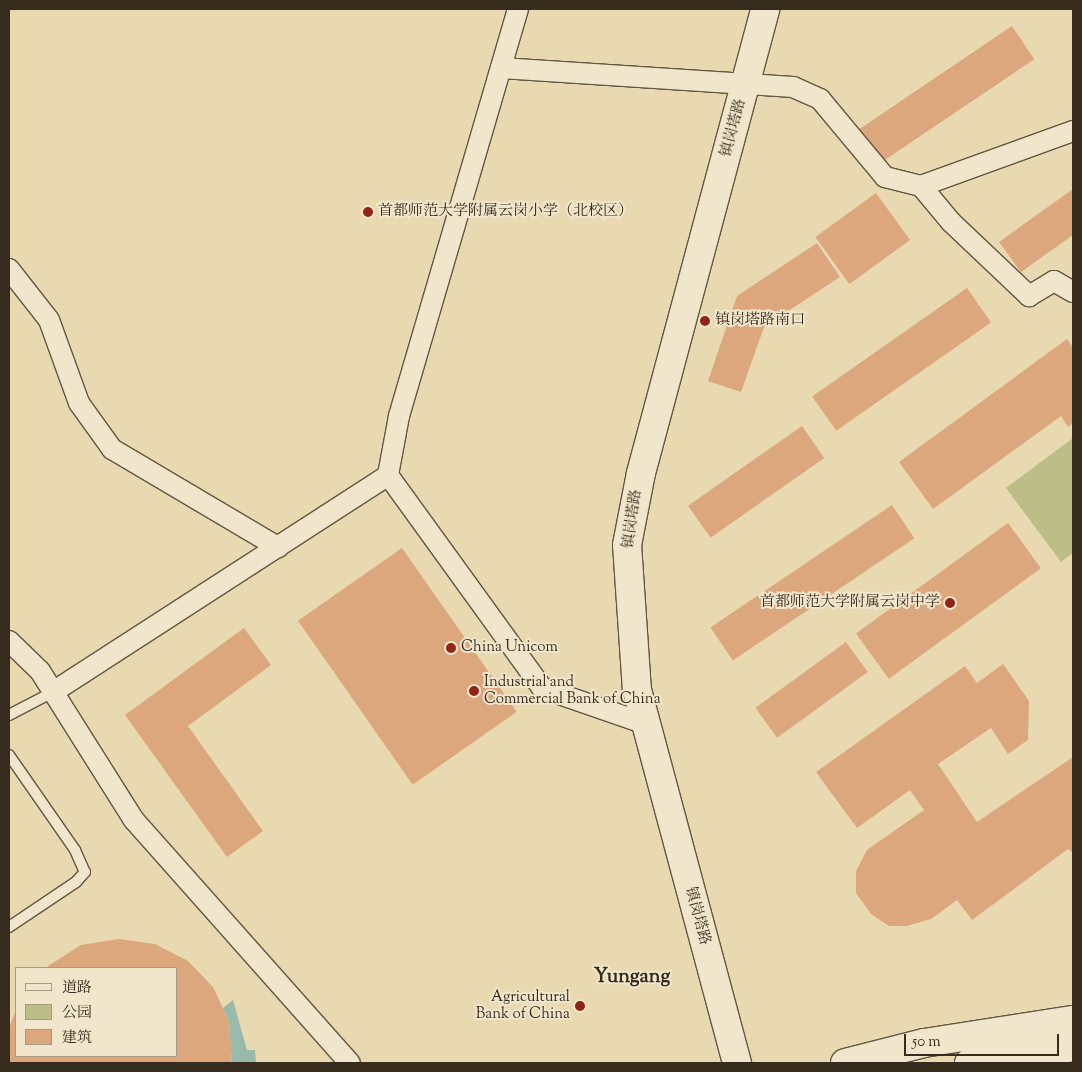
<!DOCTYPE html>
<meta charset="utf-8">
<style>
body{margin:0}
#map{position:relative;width:1082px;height:1072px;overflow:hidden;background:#e9d9b1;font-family:"Sorts Mill Goudy","Noto Serif SC",serif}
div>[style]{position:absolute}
.green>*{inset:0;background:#bdbd87}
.water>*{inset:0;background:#97baac}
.building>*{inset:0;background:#dca77c;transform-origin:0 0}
.roads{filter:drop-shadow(1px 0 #635642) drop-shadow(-1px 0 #635642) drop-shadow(0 1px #635642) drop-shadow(0 -1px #635642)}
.lane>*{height:10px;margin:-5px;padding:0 5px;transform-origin:5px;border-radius:5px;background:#f1e6cc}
.street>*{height:20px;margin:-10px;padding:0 10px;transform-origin:10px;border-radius:10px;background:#f1e6cc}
.secondary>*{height:28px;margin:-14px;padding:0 14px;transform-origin:14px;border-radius:14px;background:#f1e6cc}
.dots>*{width:14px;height:14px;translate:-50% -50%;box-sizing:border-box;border:2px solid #f1e6cc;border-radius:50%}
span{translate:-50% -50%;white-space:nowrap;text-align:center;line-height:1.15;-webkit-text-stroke:4px #f1e6cc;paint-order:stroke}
.street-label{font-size:15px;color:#362b1d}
.poi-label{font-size:15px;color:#362b1d}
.left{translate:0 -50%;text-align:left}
.right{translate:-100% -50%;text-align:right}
.district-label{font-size:20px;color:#362b1d;font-weight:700}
.frame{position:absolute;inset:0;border:10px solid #362b1d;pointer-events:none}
.legend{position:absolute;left:15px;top:967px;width:162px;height:90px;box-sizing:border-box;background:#f1e6cc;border:1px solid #a69b86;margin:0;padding:6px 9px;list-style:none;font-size:15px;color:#362b1d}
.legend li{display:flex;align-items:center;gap:10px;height:25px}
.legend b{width:25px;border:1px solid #a69b86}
.scale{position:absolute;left:904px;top:1034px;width:155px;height:22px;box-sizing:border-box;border:2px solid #362b1d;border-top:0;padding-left:6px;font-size:15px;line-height:18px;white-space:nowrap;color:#362b1d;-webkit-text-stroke:4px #f1e6cc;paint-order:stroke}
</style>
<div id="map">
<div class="green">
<i style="clip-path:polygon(1073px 438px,1073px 553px,1061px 562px,1006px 488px)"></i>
</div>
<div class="water">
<i style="clip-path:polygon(233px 1000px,247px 1050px,255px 1050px,256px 1063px,232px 1063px,229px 1021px,223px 1008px)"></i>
</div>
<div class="building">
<i style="left:1012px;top:26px;width:40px;height:184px;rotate:56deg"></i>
<i style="clip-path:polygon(1073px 189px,1073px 235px,1021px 272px,999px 242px)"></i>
<i style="left:876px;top:193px;width:58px;height:75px;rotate:54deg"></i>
<i style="clip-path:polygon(817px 243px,840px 277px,764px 327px,741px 392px,708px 381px,737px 296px)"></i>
<i style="left:967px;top:288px;width:42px;height:189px;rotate:55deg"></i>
<i style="clip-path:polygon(1067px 339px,1073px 347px,1073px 423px,1068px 427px,1061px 416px,933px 509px,899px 462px)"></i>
<i style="left:802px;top:426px;width:39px;height:139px;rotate:55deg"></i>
<i style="left:892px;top:505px;width:40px;height:219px;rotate:56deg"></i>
<i style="left:1008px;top:523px;width:56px;height:188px;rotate:54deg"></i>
<i style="left:402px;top:548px;width:200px;height:127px;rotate:55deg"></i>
<i style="clip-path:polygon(244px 628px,271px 665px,188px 726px,263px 831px,227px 857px,125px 715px)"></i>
<i style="left:846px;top:642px;width:37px;height:112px;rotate:54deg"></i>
<i style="clip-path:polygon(1003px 664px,1029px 701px,1028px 740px,1008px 754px,991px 728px,938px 764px,977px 822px,1073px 757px,1073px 853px,1068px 849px,972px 920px,957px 900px,931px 919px,907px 926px,889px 926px,871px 914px,856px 893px,856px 871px,867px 850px,924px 810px,910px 790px,857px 828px,816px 772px,965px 666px,977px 683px)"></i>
<i style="clip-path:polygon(119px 939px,155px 944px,188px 961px,213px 987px,229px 1021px,232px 1063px,9px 1063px,9px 1028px,16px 1010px,16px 1056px,176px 1056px,176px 968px,45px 968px,81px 945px)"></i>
</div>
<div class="roads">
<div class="lane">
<i style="left:9px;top:715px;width:50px;rotate:-27.6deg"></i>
<i style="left:9px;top:755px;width:116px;rotate:55.2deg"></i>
<i style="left:75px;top:850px;width:24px;rotate:66deg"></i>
<i style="left:85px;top:872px;width:13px;rotate:132deg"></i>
<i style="left:76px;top:882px;width:81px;rotate:146.1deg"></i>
</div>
<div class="street">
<i style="left:501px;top:68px;width:293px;rotate:3.7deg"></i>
<i style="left:793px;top:87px;width:30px;rotate:24deg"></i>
<i style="left:820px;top:99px;width:102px;rotate:50.2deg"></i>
<i style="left:885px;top:177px;width:37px;rotate:14deg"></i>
<i style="left:921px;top:186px;width:162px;rotate:-19.9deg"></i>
<i style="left:921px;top:186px;width:47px;rotate:50.2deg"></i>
<i style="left:951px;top:222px;width:108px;rotate:43.5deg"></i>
<i style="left:1029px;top:296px;width:29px;rotate:-31deg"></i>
<i style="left:1054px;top:281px;width:22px;rotate:30deg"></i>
<i style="left:9px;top:269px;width:65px;rotate:51.9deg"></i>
<i style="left:49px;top:320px;width:88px;rotate:70.1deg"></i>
<i style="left:79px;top:403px;width:57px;rotate:54.3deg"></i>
<i style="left:112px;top:449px;width:193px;rotate:30.6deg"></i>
<i style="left:388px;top:475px;width:263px;rotate:54.1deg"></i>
<i style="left:542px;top:688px;width:110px;rotate:19.1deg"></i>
<i style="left:9px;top:641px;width:43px;rotate:44.1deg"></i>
<i style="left:40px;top:671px;width:176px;rotate:57.8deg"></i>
<i style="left:134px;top:820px;width:325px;rotate:48.4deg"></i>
<i style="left:53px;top:692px;width:399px;rotate:-32.9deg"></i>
<i style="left:388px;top:475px;width:60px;rotate:-79.4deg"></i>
<i style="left:399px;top:416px;width:424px;rotate:-73.7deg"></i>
</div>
<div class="secondary">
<i style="left:737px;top:1063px;width:385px;rotate:-105deg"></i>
<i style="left:637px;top:691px;width:146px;rotate:-93.9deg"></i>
<i style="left:627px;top:545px;width:73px;rotate:-79deg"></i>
<i style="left:641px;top:473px;width:480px;rotate:-75deg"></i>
<i style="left:845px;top:1063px;width:81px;rotate:-14.2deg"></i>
<i style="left:924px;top:1043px;width:151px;rotate:-8.8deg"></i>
<i style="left:969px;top:1063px;width:105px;rotate:-8.7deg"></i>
</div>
</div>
<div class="dots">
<i style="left:368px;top:212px;background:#8f2418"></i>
<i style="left:705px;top:321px;background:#8f2418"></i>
<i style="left:950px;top:603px;background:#8f2418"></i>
<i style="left:451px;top:648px;background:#8f2418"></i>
<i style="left:474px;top:691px;background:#8f2418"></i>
<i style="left:580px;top:1006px;background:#8f2418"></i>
</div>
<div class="street-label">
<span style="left:734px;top:128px;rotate:-75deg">镇岗塔路</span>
<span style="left:633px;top:519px;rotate:-82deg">镇岗塔路</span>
<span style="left:697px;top:916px;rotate:75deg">镇岗塔路</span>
</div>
<div class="poi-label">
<span class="left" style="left:378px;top:212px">首都师范大学附属云岗小学（北校区）</span>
<span class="left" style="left:715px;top:321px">镇岗塔路南口</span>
<span class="right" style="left:940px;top:603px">首都师范大学附属云岗中学</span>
<span class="left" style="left:461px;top:648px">China Unicom</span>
<span class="left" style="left:484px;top:691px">Industrial and<br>Commercial Bank of China</span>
<span class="right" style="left:570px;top:1006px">Agricultural<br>Bank of China</span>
</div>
<div class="district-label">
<span style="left:632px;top:977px">Yungang</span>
</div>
<div class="frame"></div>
<ul class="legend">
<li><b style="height:6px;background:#f1e6cc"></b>道路</li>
<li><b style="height:14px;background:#bdbd87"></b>公园</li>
<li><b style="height:14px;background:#dca77c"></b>建筑</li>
</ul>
<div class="scale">50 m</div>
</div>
